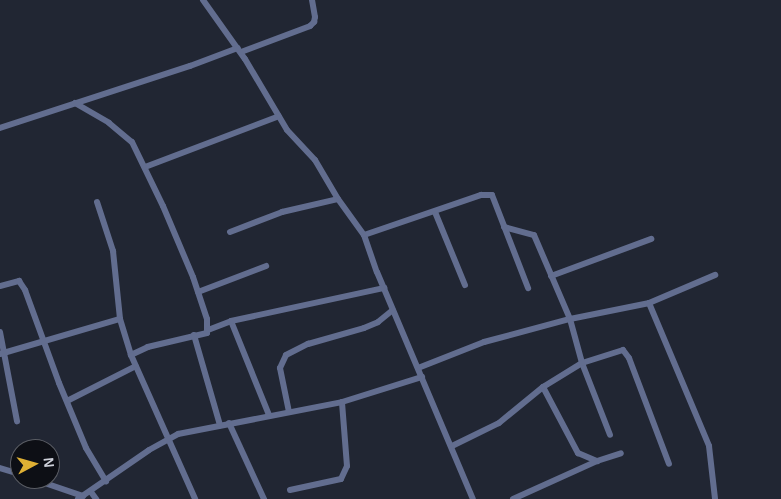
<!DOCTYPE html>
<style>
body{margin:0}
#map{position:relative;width:781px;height:499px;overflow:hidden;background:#212633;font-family:Helvetica,sans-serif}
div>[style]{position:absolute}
.street>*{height:6px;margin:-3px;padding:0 3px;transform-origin:3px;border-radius:3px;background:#626d8f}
span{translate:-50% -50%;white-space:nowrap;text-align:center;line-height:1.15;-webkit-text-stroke:5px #0d0f15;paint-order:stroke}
.north{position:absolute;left:10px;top:439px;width:50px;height:50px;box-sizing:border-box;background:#0d0f15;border:1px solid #5a5d64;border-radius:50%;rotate:84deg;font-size:14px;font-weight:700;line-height:20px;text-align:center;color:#ced1da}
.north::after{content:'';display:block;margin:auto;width:18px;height:22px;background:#dfb034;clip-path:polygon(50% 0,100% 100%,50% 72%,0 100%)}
</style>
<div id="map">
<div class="street">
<i style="left:203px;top:0;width:72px;rotate:54.6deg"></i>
<i style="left:245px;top:59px;width:82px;rotate:59.4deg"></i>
<i style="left:287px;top:130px;width:41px;rotate:47deg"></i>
<i style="left:315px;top:160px;width:45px;rotate:59.5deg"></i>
<i style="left:338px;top:199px;width:44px;rotate:54.2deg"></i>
<i style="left:364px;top:235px;width:39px;rotate:71deg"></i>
<i style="left:377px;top:272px;width:246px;rotate:67.1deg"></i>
<i style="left:241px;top:52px;width:74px;rotate:-20.6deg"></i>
<i style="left:310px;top:26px;width:6px;rotate:-45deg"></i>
<i style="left:314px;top:22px;width:5px;rotate:-79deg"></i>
<i style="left:315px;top:17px;width:17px;rotate:-100deg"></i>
<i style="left:75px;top:103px;width:39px;rotate:30deg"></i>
<i style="left:109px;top:123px;width:30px;rotate:40deg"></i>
<i style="left:132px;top:142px;width:71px;rotate:64.2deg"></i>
<i style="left:163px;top:206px;width:77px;rotate:67.1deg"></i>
<i style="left:193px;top:277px;width:44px;rotate:71.6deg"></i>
<i style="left:207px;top:319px;width:14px;rotate:90deg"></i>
<i style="left:207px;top:333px;width:61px;rotate:166.7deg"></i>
<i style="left:148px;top:347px;width:19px;rotate:155deg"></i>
<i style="left:0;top:128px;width:200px;rotate:-18.1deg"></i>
<i style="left:190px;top:66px;width:51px;rotate:-20.6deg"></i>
<i style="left:145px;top:167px;width:143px;rotate:-20.8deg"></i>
<i style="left:97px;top:202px;width:52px;rotate:71.9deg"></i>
<i style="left:113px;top:251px;width:68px;rotate:84.1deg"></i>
<i style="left:120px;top:319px;width:38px;rotate:73deg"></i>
<i style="left:131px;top:355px;width:158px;rotate:66deg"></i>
<i style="left:435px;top:212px;width:79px;rotate:67.7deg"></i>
<i style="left:504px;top:227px;width:31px;rotate:15deg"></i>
<i style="left:534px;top:235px;width:91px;rotate:66.8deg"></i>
<i style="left:570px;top:319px;width:46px;rotate:74.7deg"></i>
<i style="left:582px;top:363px;width:77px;rotate:68.7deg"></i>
<i style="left:230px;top:232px;width:56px;rotate:-21deg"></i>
<i style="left:282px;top:212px;width:57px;rotate:-13.1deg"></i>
<i style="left:364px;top:235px;width:124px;rotate:-18.9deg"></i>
<i style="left:481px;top:195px;width:11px"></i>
<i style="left:492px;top:195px;width:100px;rotate:68.8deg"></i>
<i style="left:551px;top:276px;width:107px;rotate:-20.3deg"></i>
<i style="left:0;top:286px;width:20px;rotate:-15deg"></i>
<i style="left:19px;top:281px;width:11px;rotate:56deg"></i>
<i style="left:25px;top:290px;width:99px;rotate:69.9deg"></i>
<i style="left:59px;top:383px;width:70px;rotate:67.4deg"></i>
<i style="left:86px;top:448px;width:39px;rotate:59deg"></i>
<i style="left:198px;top:292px;width:73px;rotate:-20.9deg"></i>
<i style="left:649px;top:303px;width:155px;rotate:67.2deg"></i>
<i style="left:709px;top:446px;width:53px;rotate:83.5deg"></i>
<i style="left:231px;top:321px;width:101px;rotate:68deg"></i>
<i style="left:208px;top:330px;width:25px;rotate:-21deg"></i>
<i style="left:231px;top:321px;width:157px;rotate:-12.2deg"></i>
<i style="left:0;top:332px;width:91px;rotate:79.2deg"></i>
<i style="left:194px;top:335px;width:94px;rotate:73.9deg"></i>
<i style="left:0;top:354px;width:125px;rotate:-16.3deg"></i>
<i style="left:418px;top:368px;width:71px;rotate:-21.5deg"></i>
<i style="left:484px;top:342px;width:89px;rotate:-15deg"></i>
<i style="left:570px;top:319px;width:81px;rotate:-11.4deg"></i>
<i style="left:649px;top:303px;width:72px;rotate:-23deg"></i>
<i style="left:543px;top:387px;width:75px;rotate:62.1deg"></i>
<i style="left:578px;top:453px;width:21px;rotate:23deg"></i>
<i style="left:597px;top:461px;width:25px;rotate:-18deg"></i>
<i style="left:67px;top:401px;width:77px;rotate:-26.9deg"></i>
<i style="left:289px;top:412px;width:45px;rotate:-101.6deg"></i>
<i style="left:280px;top:368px;width:14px;rotate:-65deg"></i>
<i style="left:286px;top:355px;width:25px;rotate:-27deg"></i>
<i style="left:308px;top:344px;width:58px;rotate:-15.9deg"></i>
<i style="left:364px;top:328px;width:15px;rotate:-23deg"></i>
<i style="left:378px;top:322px;width:19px;rotate:-39deg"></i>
<i style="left:229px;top:423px;width:84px;rotate:65.3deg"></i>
<i style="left:452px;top:446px;width:52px;rotate:-26.1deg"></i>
<i style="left:499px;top:423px;width:57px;rotate:-39.3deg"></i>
<i style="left:543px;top:387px;width:46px;rotate:-31.6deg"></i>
<i style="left:582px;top:363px;width:43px;rotate:-17.6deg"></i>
<i style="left:623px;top:350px;width:10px;rotate:53deg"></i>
<i style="left:629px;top:358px;width:113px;rotate:69.3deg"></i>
<i style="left:0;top:468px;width:21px;rotate:17deg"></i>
<i style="left:33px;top:479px;width:53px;rotate:18.8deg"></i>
<i style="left:290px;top:490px;width:52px;rotate:-12.2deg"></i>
<i style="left:341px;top:479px;width:14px;rotate:-65deg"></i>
<i style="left:347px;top:466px;width:64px;rotate:-94.5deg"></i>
<i style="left:91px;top:492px;width:9px;rotate:54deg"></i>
<i style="left:78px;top:499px;width:86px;rotate:-34.6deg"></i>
<i style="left:149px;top:450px;width:33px;rotate:-29deg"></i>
<i style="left:178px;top:434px;width:167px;rotate:-11deg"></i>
<i style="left:342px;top:402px;width:84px;rotate:-17.4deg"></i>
<i style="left:513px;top:499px;width:92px;rotate:-24.3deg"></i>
</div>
<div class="north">N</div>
</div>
